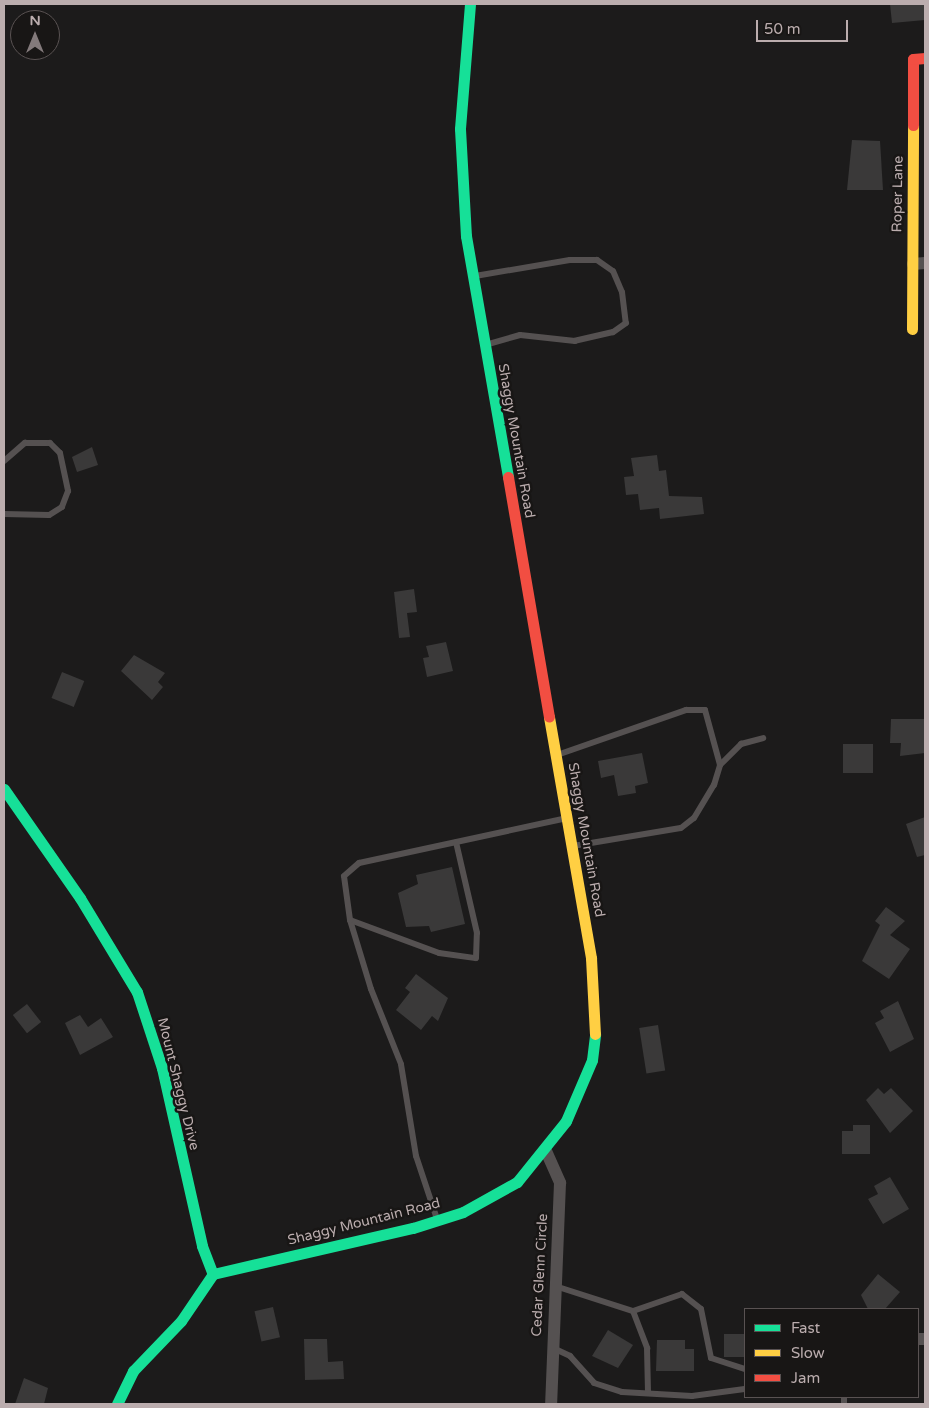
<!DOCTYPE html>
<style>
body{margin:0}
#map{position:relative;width:929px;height:1408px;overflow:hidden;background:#1c1b1b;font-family:"Varela Round",sans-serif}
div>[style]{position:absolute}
.building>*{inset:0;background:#3a3939;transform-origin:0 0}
.lane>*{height:6px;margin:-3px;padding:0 3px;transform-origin:3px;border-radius:3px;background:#555151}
.street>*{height:12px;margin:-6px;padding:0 6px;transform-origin:6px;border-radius:6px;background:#555151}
.fast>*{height:11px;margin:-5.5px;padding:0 5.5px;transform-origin:5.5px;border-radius:5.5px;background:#16e098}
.slow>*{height:11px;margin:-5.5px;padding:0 5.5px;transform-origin:5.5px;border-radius:5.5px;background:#ffcf43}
.jam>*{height:11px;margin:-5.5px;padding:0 5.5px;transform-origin:5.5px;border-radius:5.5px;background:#f24e42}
span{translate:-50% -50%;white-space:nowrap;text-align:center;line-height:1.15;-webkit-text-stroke:5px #181615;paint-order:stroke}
.street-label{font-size:14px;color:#bbadae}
.frame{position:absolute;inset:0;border:5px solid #bbadae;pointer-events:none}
.legend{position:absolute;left:744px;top:1308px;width:175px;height:90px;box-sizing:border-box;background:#181615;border:1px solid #595252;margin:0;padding:6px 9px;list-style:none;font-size:15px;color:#bbadae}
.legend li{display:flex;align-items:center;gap:10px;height:25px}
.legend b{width:25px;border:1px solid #595252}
.north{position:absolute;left:10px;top:10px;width:50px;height:50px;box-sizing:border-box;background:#181615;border:1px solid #595252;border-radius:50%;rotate:0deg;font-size:14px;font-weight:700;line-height:20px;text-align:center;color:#bbadae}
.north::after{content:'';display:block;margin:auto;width:18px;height:22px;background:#837a7b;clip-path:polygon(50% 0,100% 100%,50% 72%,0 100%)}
.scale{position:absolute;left:756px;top:20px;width:92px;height:22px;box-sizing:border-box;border:2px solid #bbadae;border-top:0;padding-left:6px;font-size:15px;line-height:18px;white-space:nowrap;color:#bbadae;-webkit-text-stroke:4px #181615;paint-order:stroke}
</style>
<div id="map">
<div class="building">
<i style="clip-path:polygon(890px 4px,925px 4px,925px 20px,892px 23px)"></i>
<i style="clip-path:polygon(852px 140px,880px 141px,883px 190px,847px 190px)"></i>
<i style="clip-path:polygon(92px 447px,98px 465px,77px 472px,72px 457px)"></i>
<i style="clip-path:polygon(657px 455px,659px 471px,666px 470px,669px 496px,702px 497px,704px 514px,660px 519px,659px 508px,640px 510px,638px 494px,626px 495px,624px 477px,634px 476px,631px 458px)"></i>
<i style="clip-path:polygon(414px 589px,417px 612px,407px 613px,410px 637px,399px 638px,394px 592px)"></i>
<i style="clip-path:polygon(446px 642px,453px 671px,427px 677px,423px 658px,429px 657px,426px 646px)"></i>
<i style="clip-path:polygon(134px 655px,165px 673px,158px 682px,163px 687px,152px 700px,121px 671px)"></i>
<i style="left:62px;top:672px;width:24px;height:28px;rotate:22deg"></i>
<i style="clip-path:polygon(891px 719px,925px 719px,925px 753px,900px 756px,901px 743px,890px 743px)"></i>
<i style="left:873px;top:744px;width:29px;height:30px;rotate:90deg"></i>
<i style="clip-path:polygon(642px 753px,648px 783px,635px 786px,636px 793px,618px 796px,614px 775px,601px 778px,598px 761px)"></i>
<i style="clip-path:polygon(925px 817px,925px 855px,917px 857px,906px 824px)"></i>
<i style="clip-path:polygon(452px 867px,465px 924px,431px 932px,429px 926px,406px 927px,398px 893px,418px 884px,416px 875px)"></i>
<i style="clip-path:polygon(886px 907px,905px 921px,890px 935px,910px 949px,889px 979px,862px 961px,880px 925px,875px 921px)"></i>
<i style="clip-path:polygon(416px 974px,448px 998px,438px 1021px,432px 1016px,421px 1030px,396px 1010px,410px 992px,405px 988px)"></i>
<i style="clip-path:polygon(898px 1001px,914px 1039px,890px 1052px,875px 1023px,884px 1018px,880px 1011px)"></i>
<i style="left:27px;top:1004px;width:23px;height:18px;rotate:52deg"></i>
<i style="clip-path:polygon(80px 1015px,88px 1027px,101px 1018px,113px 1037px,80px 1055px,65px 1023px)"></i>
<i style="left:658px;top:1025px;width:46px;height:19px;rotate:81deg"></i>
<i style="clip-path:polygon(878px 1088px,884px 1094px,891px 1088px,913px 1111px,890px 1133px,866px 1100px)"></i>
<i style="clip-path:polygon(853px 1125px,870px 1125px,870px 1154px,842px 1154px,842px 1131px,853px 1131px)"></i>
<i style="clip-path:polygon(890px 1177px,909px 1209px,883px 1224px,868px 1199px,878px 1194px,874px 1186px)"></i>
<i style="clip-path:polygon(878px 1274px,900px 1292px,885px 1309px,868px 1309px,861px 1295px)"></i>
<i style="left:273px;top:1307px;width:31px;height:19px;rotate:77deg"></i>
<i style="clip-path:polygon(608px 1330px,633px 1345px,618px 1368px,592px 1356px)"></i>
<i style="left:724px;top:1334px;width:21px;height:23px"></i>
<i style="clip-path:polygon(304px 1339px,327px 1339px,328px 1362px,343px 1361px,344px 1379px,305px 1380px)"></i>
<i style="clip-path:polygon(657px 1340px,685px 1340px,685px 1349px,694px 1349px,694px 1371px,656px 1371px)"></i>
<i style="clip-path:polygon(24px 1378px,48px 1388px,44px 1404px,15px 1404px)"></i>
</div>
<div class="lane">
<i style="left:475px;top:276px;width:96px;rotate:-9.6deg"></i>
<i style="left:570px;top:260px;width:27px"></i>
<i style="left:597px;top:260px;width:19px;rotate:35deg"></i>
<i style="left:613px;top:271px;width:23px;rotate:67deg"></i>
<i style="left:622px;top:292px;width:31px;rotate:83deg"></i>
<i style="left:626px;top:323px;width:16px;rotate:145deg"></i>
<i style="left:613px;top:332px;width:39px;rotate:167deg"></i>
<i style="left:575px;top:341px;width:55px;rotate:-173.8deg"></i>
<i style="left:520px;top:335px;width:35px;rotate:164deg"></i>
<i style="left:4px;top:461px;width:28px;rotate:-41deg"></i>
<i style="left:25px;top:443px;width:25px"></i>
<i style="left:50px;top:443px;width:14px;rotate:45deg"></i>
<i style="left:60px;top:453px;width:39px;rotate:78deg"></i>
<i style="left:68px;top:491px;width:17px;rotate:111deg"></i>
<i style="left:62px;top:507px;width:15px;rotate:148deg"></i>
<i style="left:49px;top:515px;width:45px;rotate:-178.7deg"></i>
<i style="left:557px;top:755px;width:137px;rotate:-19.2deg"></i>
<i style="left:686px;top:710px;width:19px"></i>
<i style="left:705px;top:710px;width:57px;rotate:74.7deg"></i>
<i style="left:573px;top:846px;width:109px;rotate:-9.5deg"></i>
<i style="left:681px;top:828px;width:16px;rotate:-38deg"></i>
<i style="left:694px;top:818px;width:39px;rotate:-59deg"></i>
<i style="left:714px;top:785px;width:21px;rotate:-73deg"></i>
<i style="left:720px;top:765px;width:30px;rotate:-45deg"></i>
<i style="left:741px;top:744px;width:23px;rotate:-15deg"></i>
<i style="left:350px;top:920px;width:95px;rotate:20.3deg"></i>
<i style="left:439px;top:953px;width:37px;rotate:8deg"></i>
<i style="left:476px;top:958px;width:25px;rotate:-88deg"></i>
<i style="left:477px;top:933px;width:93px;rotate:-103deg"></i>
<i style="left:437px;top:1219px;width:66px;rotate:-108.4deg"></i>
<i style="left:416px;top:1156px;width:93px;rotate:-99.3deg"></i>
<i style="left:401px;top:1064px;width:81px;rotate:-111.8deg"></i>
<i style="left:371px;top:989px;width:72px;rotate:-106.9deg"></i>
<i style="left:350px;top:920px;width:44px;rotate:-97.8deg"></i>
<i style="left:344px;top:876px;width:20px;rotate:-41deg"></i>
<i style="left:359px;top:863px;width:213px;rotate:-12.2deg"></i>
<i style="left:555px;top:1286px;width:82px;rotate:17.8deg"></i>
<i style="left:633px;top:1311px;width:52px;rotate:-19.1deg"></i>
<i style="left:682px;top:1294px;width:24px;rotate:38deg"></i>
<i style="left:701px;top:1309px;width:50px;rotate:78.5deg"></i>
<i style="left:711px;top:1358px;width:36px;rotate:18deg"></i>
<i style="left:633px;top:1311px;width:40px;rotate:69deg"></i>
<i style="left:647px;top:1348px;width:45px;rotate:88.7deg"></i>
<i style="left:553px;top:1348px;width:19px;rotate:25deg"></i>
<i style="left:570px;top:1356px;width:36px;rotate:48deg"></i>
<i style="left:594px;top:1383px;width:29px;rotate:18deg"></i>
<i style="left:622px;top:1392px;width:70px;rotate:3.3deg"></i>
<i style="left:692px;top:1396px;width:53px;rotate:-7.5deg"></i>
<i style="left:844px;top:1397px;width:7px;rotate:90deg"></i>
</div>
<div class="street">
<i style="left:913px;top:264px;width:12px;rotate:-5deg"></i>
<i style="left:546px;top:1151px;width:35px;rotate:66deg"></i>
<i style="left:560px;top:1183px;width:221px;rotate:92.3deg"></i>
<i style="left:919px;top:1339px;width:6px"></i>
</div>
<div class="fast">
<i style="left:470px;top:4px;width:125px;rotate:94.6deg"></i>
<i style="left:460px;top:129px;width:107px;rotate:86.8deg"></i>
<i style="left:466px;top:236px;width:245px;rotate:80.1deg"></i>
<i style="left:4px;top:789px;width:133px;rotate:55.1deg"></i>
<i style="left:80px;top:898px;width:110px;rotate:58.8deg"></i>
<i style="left:137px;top:992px;width:80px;rotate:71.8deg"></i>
<i style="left:162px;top:1068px;width:182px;rotate:77.3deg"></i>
<i style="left:202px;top:1246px;width:30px;rotate:69deg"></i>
<i style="left:117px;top:1404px;width:37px;rotate:-64deg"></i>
<i style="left:133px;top:1371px;width:69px;rotate:-46.2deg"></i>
<i style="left:181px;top:1321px;width:57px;rotate:-55.8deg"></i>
<i style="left:213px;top:1274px;width:205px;rotate:-13deg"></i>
<i style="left:413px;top:1228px;width:52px;rotate:-17.7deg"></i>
<i style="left:463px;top:1212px;width:62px;rotate:-29.1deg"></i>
<i style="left:517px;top:1182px;width:78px;rotate:-51.2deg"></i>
<i style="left:566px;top:1121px;width:66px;rotate:-66.9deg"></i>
<i style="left:592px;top:1060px;width:26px;rotate:-83deg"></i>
</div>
<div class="slow">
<i style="left:912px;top:329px;width:204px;rotate:-89.7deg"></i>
<i style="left:549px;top:717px;width:245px;rotate:80.1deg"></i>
<i style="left:591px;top:958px;width:76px;rotate:87deg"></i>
</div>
<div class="jam">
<i style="left:913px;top:125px;width:66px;rotate:-90deg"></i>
<i style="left:913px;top:59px;width:12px;rotate:-5deg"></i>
<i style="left:508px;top:477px;width:243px;rotate:80.3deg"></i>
</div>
<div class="street-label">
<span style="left:898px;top:194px;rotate:-89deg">Roper Lane</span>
<span style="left:516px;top:441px;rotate:80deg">Shaggy Mountain Road</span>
<span style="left:586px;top:840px;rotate:80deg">Shaggy Mountain Road</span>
<span style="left:178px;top:1084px;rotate:76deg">Mount Shaggy Drive</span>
<span style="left:364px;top:1222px;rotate:-14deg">Shaggy Mountain Road</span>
<span style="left:540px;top:1275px;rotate:-87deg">Cedar Glenn Circle</span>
</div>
<div class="frame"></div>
<ul class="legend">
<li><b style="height:6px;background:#16e098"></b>Fast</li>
<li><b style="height:6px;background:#ffcf43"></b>Slow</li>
<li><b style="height:6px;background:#f24e42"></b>Jam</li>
</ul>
<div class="north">N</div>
<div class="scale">50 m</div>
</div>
